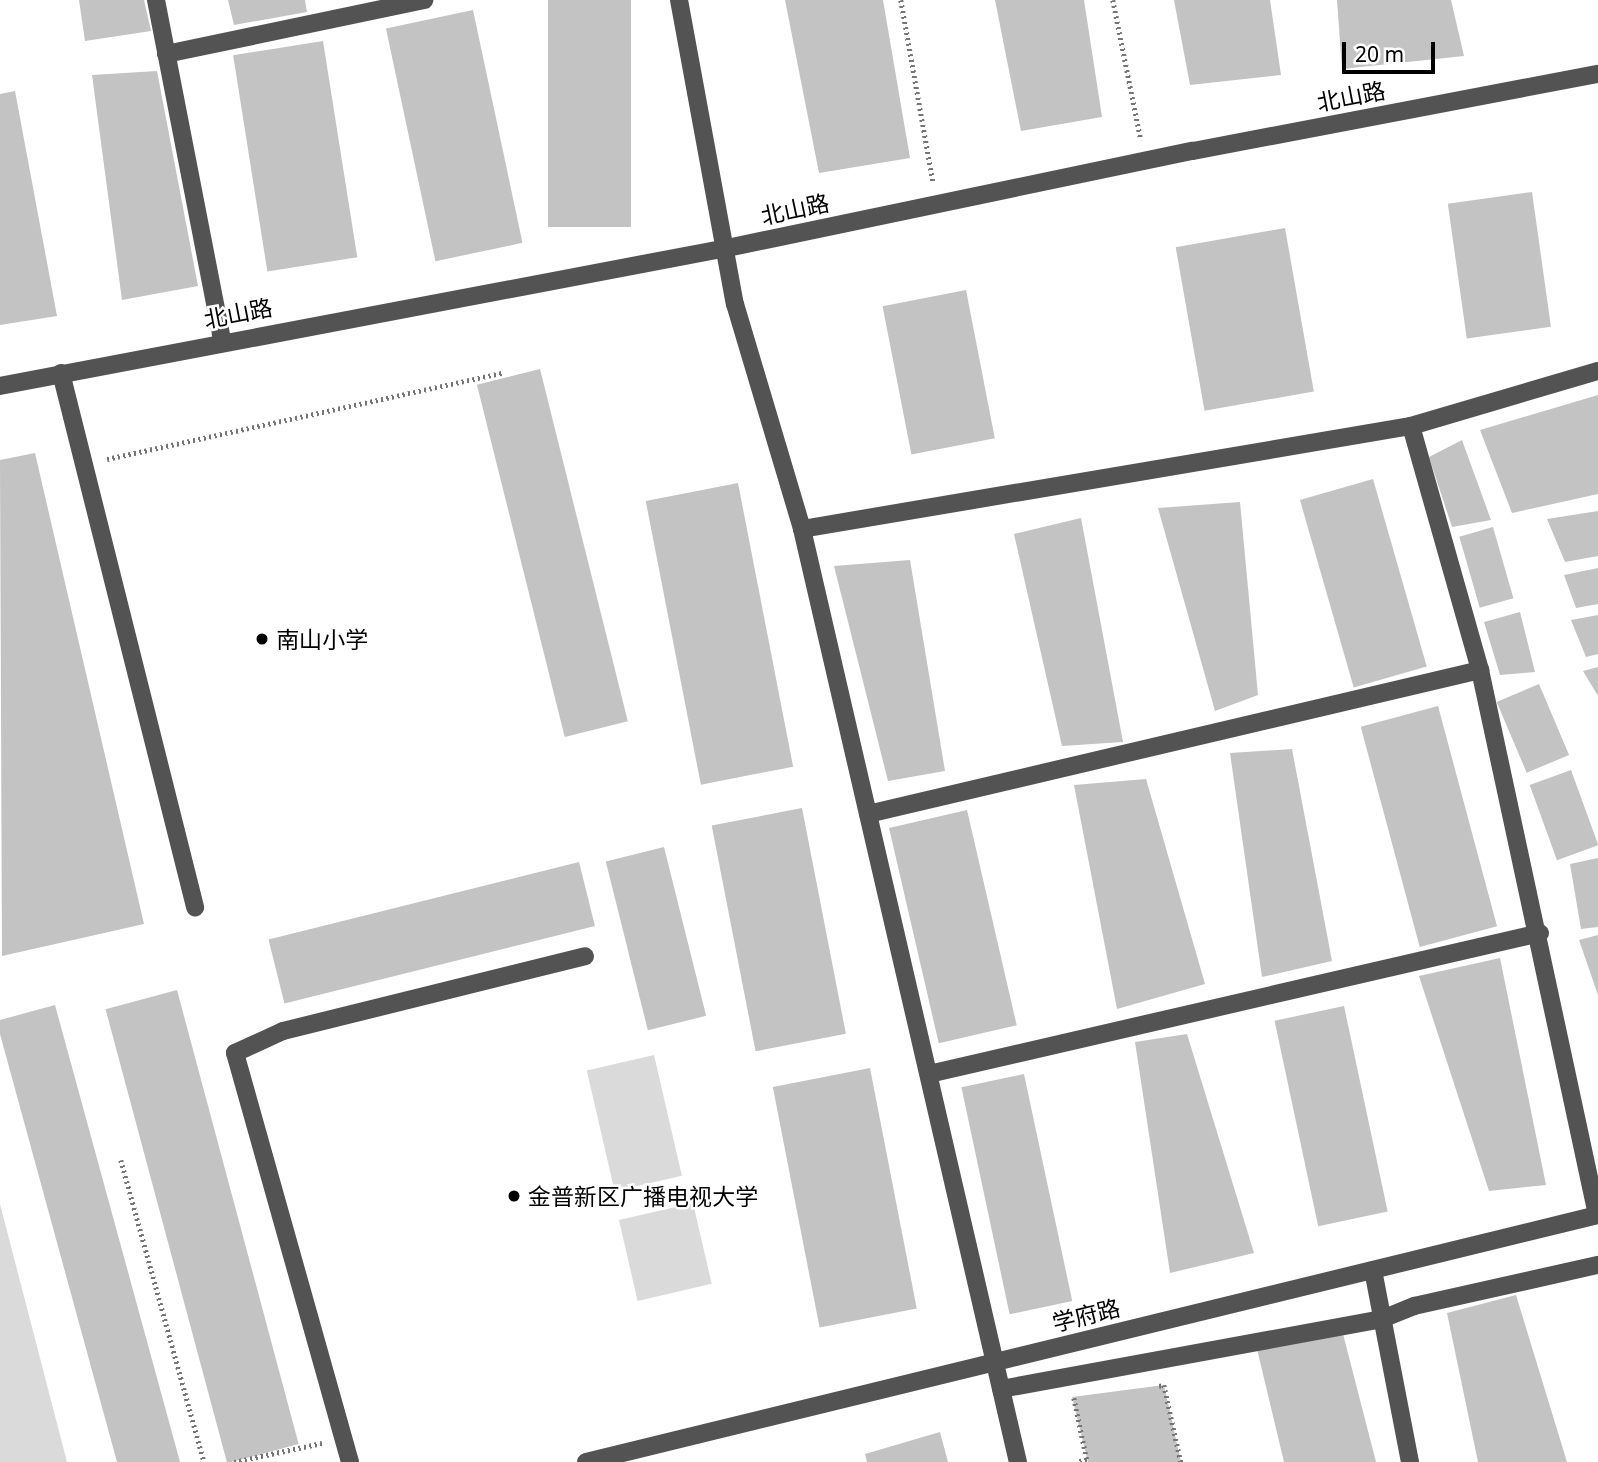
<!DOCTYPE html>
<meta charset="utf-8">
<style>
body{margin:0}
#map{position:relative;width:1598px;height:1462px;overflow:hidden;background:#fff;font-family:"Noto Sans","Noto Sans SC",sans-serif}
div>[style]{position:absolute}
.green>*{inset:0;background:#dadada;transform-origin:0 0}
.building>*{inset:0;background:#c3c3c3;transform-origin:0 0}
.path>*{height:4.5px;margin-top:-2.25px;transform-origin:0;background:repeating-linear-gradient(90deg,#757575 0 2px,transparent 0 5.5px)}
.minor>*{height:18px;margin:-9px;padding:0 9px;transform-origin:9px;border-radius:9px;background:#535353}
.dots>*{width:19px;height:19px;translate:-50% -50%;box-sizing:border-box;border:4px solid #fff;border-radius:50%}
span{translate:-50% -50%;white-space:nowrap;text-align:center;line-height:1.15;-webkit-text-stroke:5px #fff;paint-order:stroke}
.street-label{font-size:23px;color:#000}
.poi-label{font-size:23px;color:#000}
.left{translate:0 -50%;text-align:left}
.scale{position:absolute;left:1342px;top:42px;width:93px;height:32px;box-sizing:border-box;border:4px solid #000;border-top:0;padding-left:9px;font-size:21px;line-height:24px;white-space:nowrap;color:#000;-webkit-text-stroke:5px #fff;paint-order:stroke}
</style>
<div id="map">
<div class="green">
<i style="left:654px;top:1055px;width:124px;height:69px;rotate:77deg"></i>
<i style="left:693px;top:1203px;width:83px;height:76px;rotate:77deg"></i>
<i style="clip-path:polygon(0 1204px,67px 1462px,0 1462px)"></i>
</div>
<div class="building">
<i style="clip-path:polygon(79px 0,144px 0,151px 31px,85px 41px)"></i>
<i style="clip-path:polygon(228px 0,305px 0,307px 12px,234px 25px)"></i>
<i style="left:548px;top:0;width:83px;height:227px"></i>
<i style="clip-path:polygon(785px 0,883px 0,910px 158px,819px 173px)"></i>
<i style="clip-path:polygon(995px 0,1084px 0,1102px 117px,1021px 131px)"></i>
<i style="clip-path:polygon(1174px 0,1270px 0,1281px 75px,1190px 85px)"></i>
<i style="clip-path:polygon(1337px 0,1451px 0,1464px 56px,1342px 69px)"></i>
<i style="left:473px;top:10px;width:238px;height:89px;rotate:78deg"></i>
<i style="left:323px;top:41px;width:219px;height:91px;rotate:81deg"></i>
<i style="clip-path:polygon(157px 71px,198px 286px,122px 300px,92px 75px)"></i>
<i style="clip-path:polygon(15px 91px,57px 316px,0 325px,0 94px)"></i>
<i style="left:1532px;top:192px;width:136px;height:85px;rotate:82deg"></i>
<i style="left:1285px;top:228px;width:166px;height:111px;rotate:80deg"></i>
<i style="left:966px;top:290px;width:151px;height:85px;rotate:79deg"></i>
<i style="left:540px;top:369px;width:363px;height:65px;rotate:76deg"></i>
<i style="clip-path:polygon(1598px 395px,1598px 494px,1512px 513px,1480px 430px)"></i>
<i style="clip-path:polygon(1462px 440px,1491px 520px,1452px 527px,1429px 457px)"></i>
<i style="clip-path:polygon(35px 453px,144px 924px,2px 956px,0 460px)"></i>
<i style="left:1373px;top:479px;width:195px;height:76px;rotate:74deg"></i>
<i style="left:738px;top:483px;width:289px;height:94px;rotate:79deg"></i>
<i style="clip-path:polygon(1240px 502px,1258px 695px,1215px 711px,1158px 508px)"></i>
<i style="clip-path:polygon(1598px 511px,1598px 556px,1565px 562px,1547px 519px)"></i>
<i style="clip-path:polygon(1081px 518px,1123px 742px,1062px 746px,1014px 534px)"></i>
<i style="left:1493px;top:527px;width:74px;height:35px;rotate:74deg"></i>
<i style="clip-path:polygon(910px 560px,945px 771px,888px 781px,834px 566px)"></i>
<i style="clip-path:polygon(1598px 568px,1598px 604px,1576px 608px,1564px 575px)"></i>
<i style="clip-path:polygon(1520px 612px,1535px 672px,1500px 675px,1484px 622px)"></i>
<i style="clip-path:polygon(1598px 615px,1598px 654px,1586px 657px,1571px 620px)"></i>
<i style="clip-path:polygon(1598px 667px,1598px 696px,1583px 671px)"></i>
<i style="left:1539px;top:684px;width:77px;height:46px;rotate:67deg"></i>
<i style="left:1438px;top:706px;width:228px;height:80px;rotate:75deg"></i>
<i style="clip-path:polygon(1292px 749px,1332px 961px,1262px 977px,1230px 753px)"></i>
<i style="left:1571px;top:770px;width:80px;height:44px;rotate:70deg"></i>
<i style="clip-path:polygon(1146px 779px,1205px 984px,1117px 1009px,1074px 785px)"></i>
<i style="left:802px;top:808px;width:230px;height:92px;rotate:79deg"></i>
<i style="left:967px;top:810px;width:221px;height:80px;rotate:77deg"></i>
<i style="left:664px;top:847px;width:174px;height:60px;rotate:76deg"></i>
<i style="clip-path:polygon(1598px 858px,1598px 927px,1581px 929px,1570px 864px)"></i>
<i style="left:579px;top:862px;width:66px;height:320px;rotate:76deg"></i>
<i style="clip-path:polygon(1598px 935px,1598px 995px,1579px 940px)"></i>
<i style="clip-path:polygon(1500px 958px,1546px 1185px,1489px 1191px,1419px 976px)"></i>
<i style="left:177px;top:990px;width:470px;height:74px;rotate:75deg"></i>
<i style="clip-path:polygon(55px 1005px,180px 1462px,117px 1462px,0 1034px,0 1020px)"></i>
<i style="left:1344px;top:1006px;width:210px;height:71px;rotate:78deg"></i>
<i style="clip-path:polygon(1187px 1034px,1254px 1253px,1170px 1273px,1135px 1042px)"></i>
<i style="left:870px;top:1068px;width:245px;height:99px;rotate:79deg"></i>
<i style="left:1024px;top:1074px;width:232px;height:64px;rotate:78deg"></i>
<i style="clip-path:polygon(1516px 1295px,1567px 1462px,1478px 1462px,1447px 1313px)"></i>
<i style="clip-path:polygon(1342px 1330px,1376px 1462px,1284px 1462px,1257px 1349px)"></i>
<i style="clip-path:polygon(1164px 1385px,1181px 1462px,1088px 1462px,1072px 1397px)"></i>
<i style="clip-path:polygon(940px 1432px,948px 1462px,867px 1462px,865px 1454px)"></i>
</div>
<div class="path">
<i style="left:901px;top:0;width:185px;rotate:80deg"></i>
<i style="left:1113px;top:0;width:143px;rotate:78.7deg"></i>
<i style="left:107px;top:459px;width:404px;rotate:-12.3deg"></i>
<i style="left:121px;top:1160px;width:313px;rotate:74.6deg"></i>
<i style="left:1159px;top:1386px;width:5px;rotate:-11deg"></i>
<i style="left:1164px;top:1385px;width:79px;rotate:77.6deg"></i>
<i style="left:1074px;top:1398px;width:63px;rotate:78.2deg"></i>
<i style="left:1087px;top:1460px;width:10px;rotate:169deg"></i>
<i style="left:234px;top:1462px;width:90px;rotate:-12.2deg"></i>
</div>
<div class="minor">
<i style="left:156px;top:0;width:347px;rotate:79deg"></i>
<i style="left:679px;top:0;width:309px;rotate:79.6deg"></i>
<i style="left:735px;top:304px;width:235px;rotate:73.4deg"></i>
<i style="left:802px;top:529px;width:958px;rotate:76.97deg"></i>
<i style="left:166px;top:54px;width:264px;rotate:-11.8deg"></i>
<i style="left:61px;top:373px;width:551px;rotate:75.91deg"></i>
<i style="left:0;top:386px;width:740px;rotate:-10.75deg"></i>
<i style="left:727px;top:248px;width:476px;rotate:-11.8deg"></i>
<i style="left:1193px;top:151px;width:412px;rotate:-10.8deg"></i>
<i style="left:1411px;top:426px;width:254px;rotate:74.2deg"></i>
<i style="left:1480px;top:670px;width:557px;rotate:77.88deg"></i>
<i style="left:802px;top:529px;width:618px;rotate:-9.6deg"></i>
<i style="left:1411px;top:426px;width:195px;rotate:-16.4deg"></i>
<i style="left:868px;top:814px;width:629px;rotate:-13.24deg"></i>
<i style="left:929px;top:1074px;width:627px;rotate:-12.99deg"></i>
<i style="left:1373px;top:1270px;width:196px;rotate:79.1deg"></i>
<i style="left:1001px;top:1389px;width:387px;rotate:-10.4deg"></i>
<i style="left:1382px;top:1319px;width:35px;rotate:-22deg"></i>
<i style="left:1414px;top:1306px;width:189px;rotate:-12.6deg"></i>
<i style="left:350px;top:1462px;width:425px;rotate:-105.7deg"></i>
<i style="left:235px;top:1053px;width:53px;rotate:-24.6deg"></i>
<i style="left:283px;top:1031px;width:311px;rotate:-13.9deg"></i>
<i style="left:586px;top:1462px;width:1042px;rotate:-13.72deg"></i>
</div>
<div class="dots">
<i style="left:262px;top:639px;background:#000"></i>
<i style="left:514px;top:1196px;background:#000"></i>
</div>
<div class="street-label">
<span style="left:1351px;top:96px;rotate:-11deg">北山路</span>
<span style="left:795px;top:209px;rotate:-12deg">北山路</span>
<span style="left:238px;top:313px;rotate:-11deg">北山路</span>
<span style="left:1086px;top:1315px;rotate:-14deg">学府路</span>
</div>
<div class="poi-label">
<span class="left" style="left:276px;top:639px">南山小学</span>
<span class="left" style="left:528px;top:1196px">金普新区广播电视大学</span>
</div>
<div class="scale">20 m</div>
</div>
